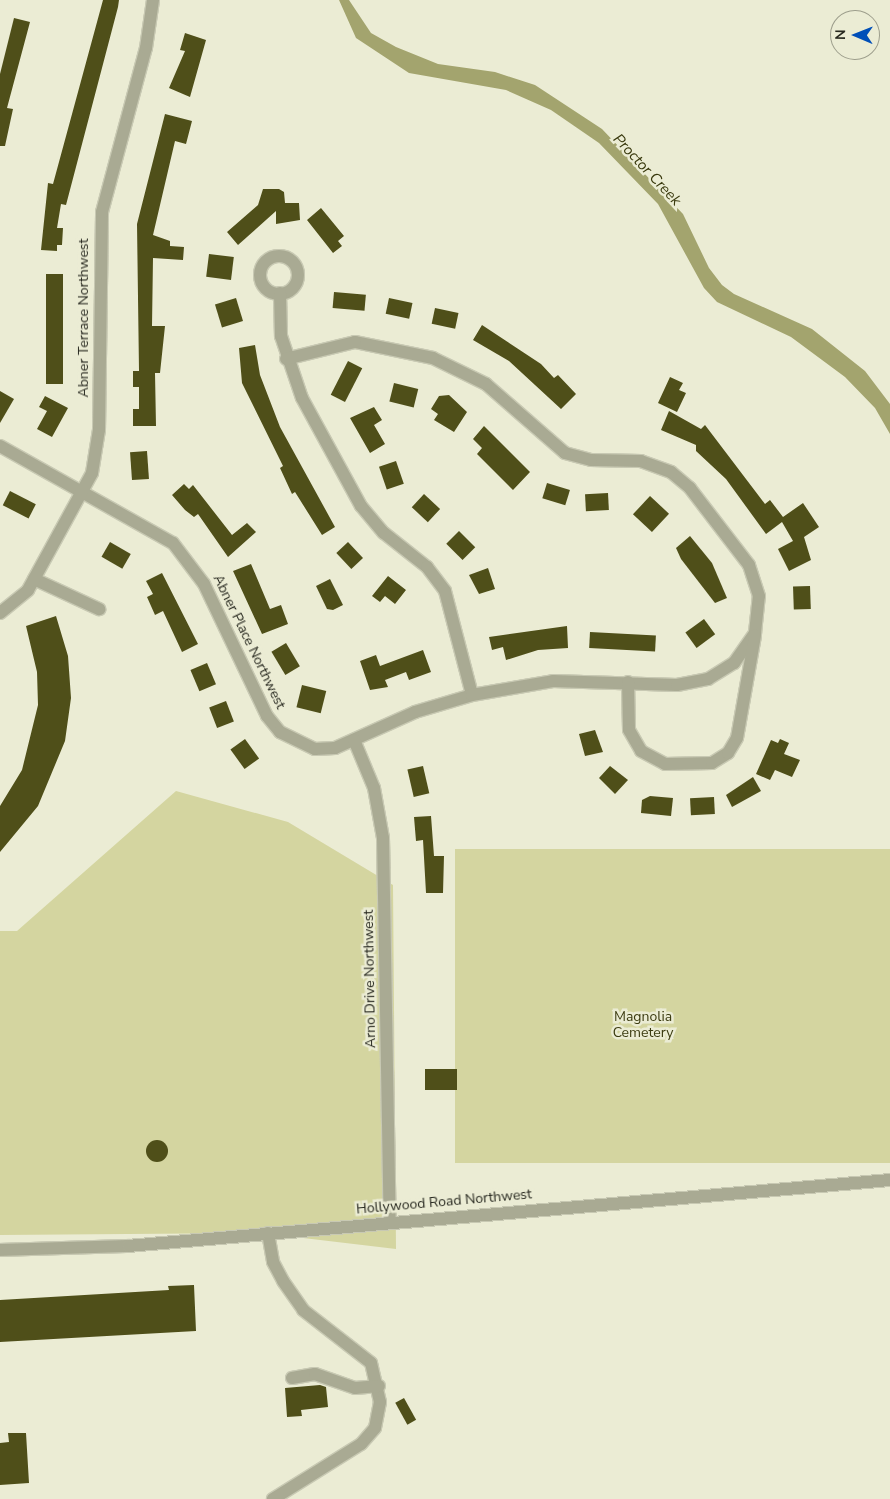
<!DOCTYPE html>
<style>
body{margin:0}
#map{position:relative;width:890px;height:1499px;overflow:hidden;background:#ebecd4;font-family:"Nunito Sans",sans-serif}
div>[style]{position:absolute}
.green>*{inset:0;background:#d4d5a0;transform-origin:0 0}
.water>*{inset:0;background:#a3a46e}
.building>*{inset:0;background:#4f4f19;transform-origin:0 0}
.round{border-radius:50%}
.roads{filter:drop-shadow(1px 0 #c8c9b3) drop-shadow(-1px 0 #c8c9b3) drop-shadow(0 1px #c8c9b3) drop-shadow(0 -1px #c8c9b3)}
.minor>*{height:12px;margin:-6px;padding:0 6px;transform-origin:6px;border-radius:6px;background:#a9aa93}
.minor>.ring{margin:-6px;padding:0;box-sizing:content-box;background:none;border:12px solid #a9aa93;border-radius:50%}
span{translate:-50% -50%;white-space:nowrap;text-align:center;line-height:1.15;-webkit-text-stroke:5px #ebecd4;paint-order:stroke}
.street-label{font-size:14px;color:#27281f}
.park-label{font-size:14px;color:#3b3b10}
.water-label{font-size:15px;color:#37370b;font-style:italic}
.north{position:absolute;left:830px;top:10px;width:50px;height:50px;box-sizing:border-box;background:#ebecd4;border:1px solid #9d9e8c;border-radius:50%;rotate:271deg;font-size:14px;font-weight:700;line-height:20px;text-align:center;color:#27281f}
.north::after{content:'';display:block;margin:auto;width:18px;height:22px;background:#004fb8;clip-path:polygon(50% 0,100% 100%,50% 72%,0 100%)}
</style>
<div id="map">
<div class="green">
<i style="clip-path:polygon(176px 791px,288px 822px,393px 885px,396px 1249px,261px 1233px,0 1235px,0 931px,17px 931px)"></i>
<i style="left:890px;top:849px;width:314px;height:435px;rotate:90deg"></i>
</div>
<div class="water">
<i style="clip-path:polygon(339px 0,349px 0,371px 33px,396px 47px,438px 64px,495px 72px,535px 85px,602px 129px,683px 214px,709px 268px,722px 285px,734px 294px,812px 329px,865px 371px,890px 404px,890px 434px,875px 408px,845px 377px,791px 337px,717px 302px,704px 288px,658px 204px,599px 143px,551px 110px,506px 90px,409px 73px,356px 38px)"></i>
</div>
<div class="building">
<i style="clip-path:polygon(103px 0,119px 0,118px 7px,66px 205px,61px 204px,57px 228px,63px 228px,62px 245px,57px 245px,57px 251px,41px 250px,48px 183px,53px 184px)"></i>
<i style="clip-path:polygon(14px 18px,30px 22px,7px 108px,13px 109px,5px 146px,0 146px,0 74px)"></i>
<i style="clip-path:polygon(185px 33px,206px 40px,190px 97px,169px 88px,185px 51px,180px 50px)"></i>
<i style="clip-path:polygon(165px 114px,192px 121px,186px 144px,175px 141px,153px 235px,170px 241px,170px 246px,184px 247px,183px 260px,153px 258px,152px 326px,165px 326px,160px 373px,155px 373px,156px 426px,133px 426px,133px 409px,139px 409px,139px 387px,133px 387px,133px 371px,139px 371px,137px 224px)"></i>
<i style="clip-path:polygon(263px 189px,279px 189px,284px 192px,285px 203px,299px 203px,300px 220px,276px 224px,276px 211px,238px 245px,227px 232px,258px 205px)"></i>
<i style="clip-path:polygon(321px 208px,344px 236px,338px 241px,342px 246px,333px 253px,307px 220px)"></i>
<i style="left:209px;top:254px;width:25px;height:23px;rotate:7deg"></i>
<i style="left:46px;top:274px;width:17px;height:110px"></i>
<i style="left:334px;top:292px;width:32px;height:16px;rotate:5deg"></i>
<i style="left:236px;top:298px;width:24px;height:22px;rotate:73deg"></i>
<i style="left:389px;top:298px;width:24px;height:16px;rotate:12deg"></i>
<i style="left:435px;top:308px;width:24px;height:16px;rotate:12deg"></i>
<i style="clip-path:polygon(482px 325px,541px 364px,554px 378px,558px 375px,576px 394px,561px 409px,509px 361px,473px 340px)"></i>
<i style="clip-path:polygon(255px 345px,260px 375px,280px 427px,335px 527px,322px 535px,295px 492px,292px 494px,280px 468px,283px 466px,242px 383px,239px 348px)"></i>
<i style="left:348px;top:361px;width:16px;height:38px;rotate:27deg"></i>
<i style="clip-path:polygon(670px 377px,683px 383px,679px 390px,686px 393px,677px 412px,658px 403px)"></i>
<i style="left:394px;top:383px;width:25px;height:19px;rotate:14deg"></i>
<i style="clip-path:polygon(0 391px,14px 399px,0 423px)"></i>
<i style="clip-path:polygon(449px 395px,467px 412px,454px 432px,434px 420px,438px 414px,431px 409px,439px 396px)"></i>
<i style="clip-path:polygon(45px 396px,68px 408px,52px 437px,37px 429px,47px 411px,39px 407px)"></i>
<i style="clip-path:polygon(374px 407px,382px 420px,374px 425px,385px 444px,370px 453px,350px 418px)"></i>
<i style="clip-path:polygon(669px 411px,701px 429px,705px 425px,765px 504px,770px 500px,783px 517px,803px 503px,819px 527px,804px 537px,811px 560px,789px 571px,778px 549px,793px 541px,782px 522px,766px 534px,726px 479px,696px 451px,696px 445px,661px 430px)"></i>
<i style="clip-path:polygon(484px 426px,530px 472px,513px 490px,477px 454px,482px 448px,473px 439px)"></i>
<i style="left:147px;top:451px;width:28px;height:17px;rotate:86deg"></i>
<i style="left:396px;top:461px;width:24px;height:18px;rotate:71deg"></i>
<i style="left:547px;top:483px;width:24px;height:16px;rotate:17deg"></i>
<i style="clip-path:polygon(184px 484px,189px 489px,193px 485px,232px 535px,247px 523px,256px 532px,228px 557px,198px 514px,194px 517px,185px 510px,172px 495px)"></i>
<i style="left:10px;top:491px;width:29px;height:16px;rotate:27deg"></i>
<i style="left:608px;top:493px;width:17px;height:23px;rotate:87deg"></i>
<i style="left:424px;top:494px;width:22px;height:18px;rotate:43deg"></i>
<i style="left:650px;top:496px;width:26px;height:25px;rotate:43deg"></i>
<i style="left:459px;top:531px;width:23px;height:18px;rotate:45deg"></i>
<i style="clip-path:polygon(690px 536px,712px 563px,727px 598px,715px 603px,681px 559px,676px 548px)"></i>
<i style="left:110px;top:542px;width:24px;height:17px;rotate:30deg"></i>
<i style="left:348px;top:542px;width:22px;height:16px;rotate:47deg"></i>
<i style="clip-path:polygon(251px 564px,270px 609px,281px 605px,288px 624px,262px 634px,233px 571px)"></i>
<i style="clip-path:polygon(488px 568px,495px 589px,479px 594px,469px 575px)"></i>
<i style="clip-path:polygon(162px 573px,198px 644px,182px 652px,163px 611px,155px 615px,147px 597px,153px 594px,146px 581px)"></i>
<i style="clip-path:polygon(388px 576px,406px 590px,395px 604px,385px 596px,380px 602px,372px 596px)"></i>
<i style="clip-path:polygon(330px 579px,343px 605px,333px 610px,327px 609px,316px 586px)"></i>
<i style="left:810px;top:586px;width:23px;height:17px;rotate:88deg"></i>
<i style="clip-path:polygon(56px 616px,68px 656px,71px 698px,65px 741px,38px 806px,0 852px,0 806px,22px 770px,38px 705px,37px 672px,26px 626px)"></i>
<i style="left:704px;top:619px;width:19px;height:23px;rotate:54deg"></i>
<i style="clip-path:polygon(567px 626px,568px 648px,538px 650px,506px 660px,503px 647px,492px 650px,489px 637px)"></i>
<i style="left:590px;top:632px;width:66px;height:16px;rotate:3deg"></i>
<i style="left:286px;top:643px;width:27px;height:17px;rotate:59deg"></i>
<i style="clip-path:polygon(423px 650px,431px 672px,409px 680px,406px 672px,385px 680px,388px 687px,370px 690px,360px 661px,376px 655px,380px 666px)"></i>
<i style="left:207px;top:663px;width:23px;height:18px;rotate:67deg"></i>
<i style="left:302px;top:685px;width:25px;height:23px;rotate:14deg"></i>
<i style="left:226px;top:701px;width:22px;height:18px;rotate:69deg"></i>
<i style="clip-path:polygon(595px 730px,603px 752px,585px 756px,579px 734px)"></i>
<i style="left:245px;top:739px;width:24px;height:18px;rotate:54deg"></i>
<i style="clip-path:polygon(780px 739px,789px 743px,784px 754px,800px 760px,792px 777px,775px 770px,770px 780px,756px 774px,771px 740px,778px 743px)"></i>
<i style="left:423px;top:766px;width:28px;height:16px;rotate:77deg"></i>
<i style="clip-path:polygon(610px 766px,628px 780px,615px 794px,599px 778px)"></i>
<i style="clip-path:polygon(753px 777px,761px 791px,732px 807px,726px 795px)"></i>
<i style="clip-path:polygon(650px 796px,673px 798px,671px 816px,641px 813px,642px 800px)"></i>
<i style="left:714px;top:797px;width:17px;height:24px;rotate:87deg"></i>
<i style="clip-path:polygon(431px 816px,434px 856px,444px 856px,443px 893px,426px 893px,423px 840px,416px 841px,414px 817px)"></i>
<i style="left:457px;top:1069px;width:21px;height:32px;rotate:90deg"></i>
<i class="round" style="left:146px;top:1140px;width:22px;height:22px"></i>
<i style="clip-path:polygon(194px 1285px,196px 1331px,0 1342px,0 1300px,169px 1290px,168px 1286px)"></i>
<i style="clip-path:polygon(320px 1385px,326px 1387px,328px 1407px,301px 1410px,302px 1416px,287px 1417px,285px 1388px)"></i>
<i style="left:404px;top:1398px;width:25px;height:10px;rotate:61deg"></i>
<i style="clip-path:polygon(8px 1433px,26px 1433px,29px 1483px,0 1485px,0 1443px,9px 1442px)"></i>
</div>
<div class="roads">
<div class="minor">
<i class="ring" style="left:260px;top:256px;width:26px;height:26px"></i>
<i style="left:280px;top:293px;width:43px;rotate:88.7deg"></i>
<i style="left:281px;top:336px;width:65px;rotate:71.3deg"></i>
<i style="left:302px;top:398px;width:123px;rotate:61.4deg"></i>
<i style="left:361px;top:506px;width:35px;rotate:50deg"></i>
<i style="left:384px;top:533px;width:55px;rotate:38.3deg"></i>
<i style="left:427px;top:567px;width:30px;rotate:53deg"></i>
<i style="left:445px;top:591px;width:107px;rotate:75.4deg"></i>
<i style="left:0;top:446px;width:198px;rotate:29.3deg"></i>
<i style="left:173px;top:543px;width:51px;rotate:52.9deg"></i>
<i style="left:204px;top:584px;width:146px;rotate:64.5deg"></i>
<i style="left:267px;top:716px;width:21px;rotate:51deg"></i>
<i style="left:280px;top:732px;width:39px;rotate:26deg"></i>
<i style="left:315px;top:749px;width:20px;rotate:-3deg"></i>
<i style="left:335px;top:748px;width:88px;rotate:-24.2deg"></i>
<i style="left:415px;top:712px;width:59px;rotate:-16.6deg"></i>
<i style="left:472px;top:695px;width:82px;rotate:-9.8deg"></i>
<i style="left:553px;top:681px;width:124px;rotate:1.8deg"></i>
<i style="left:677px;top:685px;width:32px;rotate:-11deg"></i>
<i style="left:708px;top:679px;width:31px;rotate:-32deg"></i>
<i style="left:734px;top:663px;width:37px;rotate:-55deg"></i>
<i style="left:755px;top:633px;width:37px;rotate:-84deg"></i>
<i style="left:759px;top:596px;width:33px;rotate:-108deg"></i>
<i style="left:749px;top:565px;width:97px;rotate:-127.5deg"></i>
<i style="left:690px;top:488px;width:25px;rotate:-140deg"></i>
<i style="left:671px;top:472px;width:32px;rotate:-160deg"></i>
<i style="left:641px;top:461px;width:50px;rotate:-178.9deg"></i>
<i style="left:591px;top:460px;width:27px;rotate:-165deg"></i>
<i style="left:565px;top:453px;width:105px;rotate:-138.9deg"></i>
<i style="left:486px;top:384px;width:59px;rotate:-153.9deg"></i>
<i style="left:433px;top:358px;width:80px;rotate:-168.4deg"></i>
<i style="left:355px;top:342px;width:71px;rotate:166.2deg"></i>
<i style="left:34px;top:579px;width:72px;rotate:24.8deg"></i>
<i style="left:0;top:613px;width:36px;rotate:-39deg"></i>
<i style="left:28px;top:590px;width:133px;rotate:-61.3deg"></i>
<i style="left:92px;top:473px;width:44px;rotate:-80.8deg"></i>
<i style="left:99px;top:430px;width:218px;rotate:-89.2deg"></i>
<i style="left:102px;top:212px;width:170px;rotate:-75deg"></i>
<i style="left:146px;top:48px;width:49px;rotate:-81.7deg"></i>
<i style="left:628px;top:682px;width:48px;rotate:88.8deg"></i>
<i style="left:629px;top:730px;width:24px;rotate:60deg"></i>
<i style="left:641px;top:751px;width:27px;rotate:28deg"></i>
<i style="left:665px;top:764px;width:47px;rotate:-1.2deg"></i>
<i style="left:712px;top:763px;width:19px;rotate:-32deg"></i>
<i style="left:728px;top:753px;width:17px;rotate:-59deg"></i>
<i style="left:737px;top:738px;width:104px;rotate:-80deg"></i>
<i style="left:354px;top:740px;width:52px;rotate:67.4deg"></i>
<i style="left:374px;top:788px;width:51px;rotate:79.8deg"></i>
<i style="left:383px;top:838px;width:385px;rotate:89deg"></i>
<i style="left:268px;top:1233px;width:29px;rotate:80deg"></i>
<i style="left:273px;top:1262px;width:21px;rotate:62deg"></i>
<i style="left:283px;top:1281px;width:35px;rotate:55deg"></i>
<i style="left:303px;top:1310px;width:86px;rotate:37.9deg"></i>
<i style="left:371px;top:1363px;width:40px;rotate:77deg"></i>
<i style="left:380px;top:1402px;width:26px;rotate:101deg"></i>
<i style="left:375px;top:1428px;width:21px;rotate:131deg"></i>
<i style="left:361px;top:1444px;width:104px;rotate:148deg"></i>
<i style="left:0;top:1250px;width:128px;rotate:-1.8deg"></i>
<i style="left:128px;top:1246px;width:765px;rotate:-4.95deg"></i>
<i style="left:292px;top:1378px;width:23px;rotate:-10deg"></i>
<i style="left:315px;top:1374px;width:42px;rotate:19.3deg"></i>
<i style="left:355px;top:1388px;width:24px;rotate:-5deg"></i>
</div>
</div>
<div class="street-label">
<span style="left:84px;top:318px;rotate:-90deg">Abner Terrace Northwest</span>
<span style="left:249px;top:642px;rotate:64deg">Abner Place Northwest</span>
<span style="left:370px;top:979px;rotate:-91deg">Arno Drive Northwest</span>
<span style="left:444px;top:1202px;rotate:-5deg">Hollywood Road Northwest</span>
</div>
<div class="park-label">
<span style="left:643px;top:1025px">Magnolia<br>Cemetery</span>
</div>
<div class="water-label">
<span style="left:647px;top:170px;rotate:47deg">Proctor Creek</span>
</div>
<div class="north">N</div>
</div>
